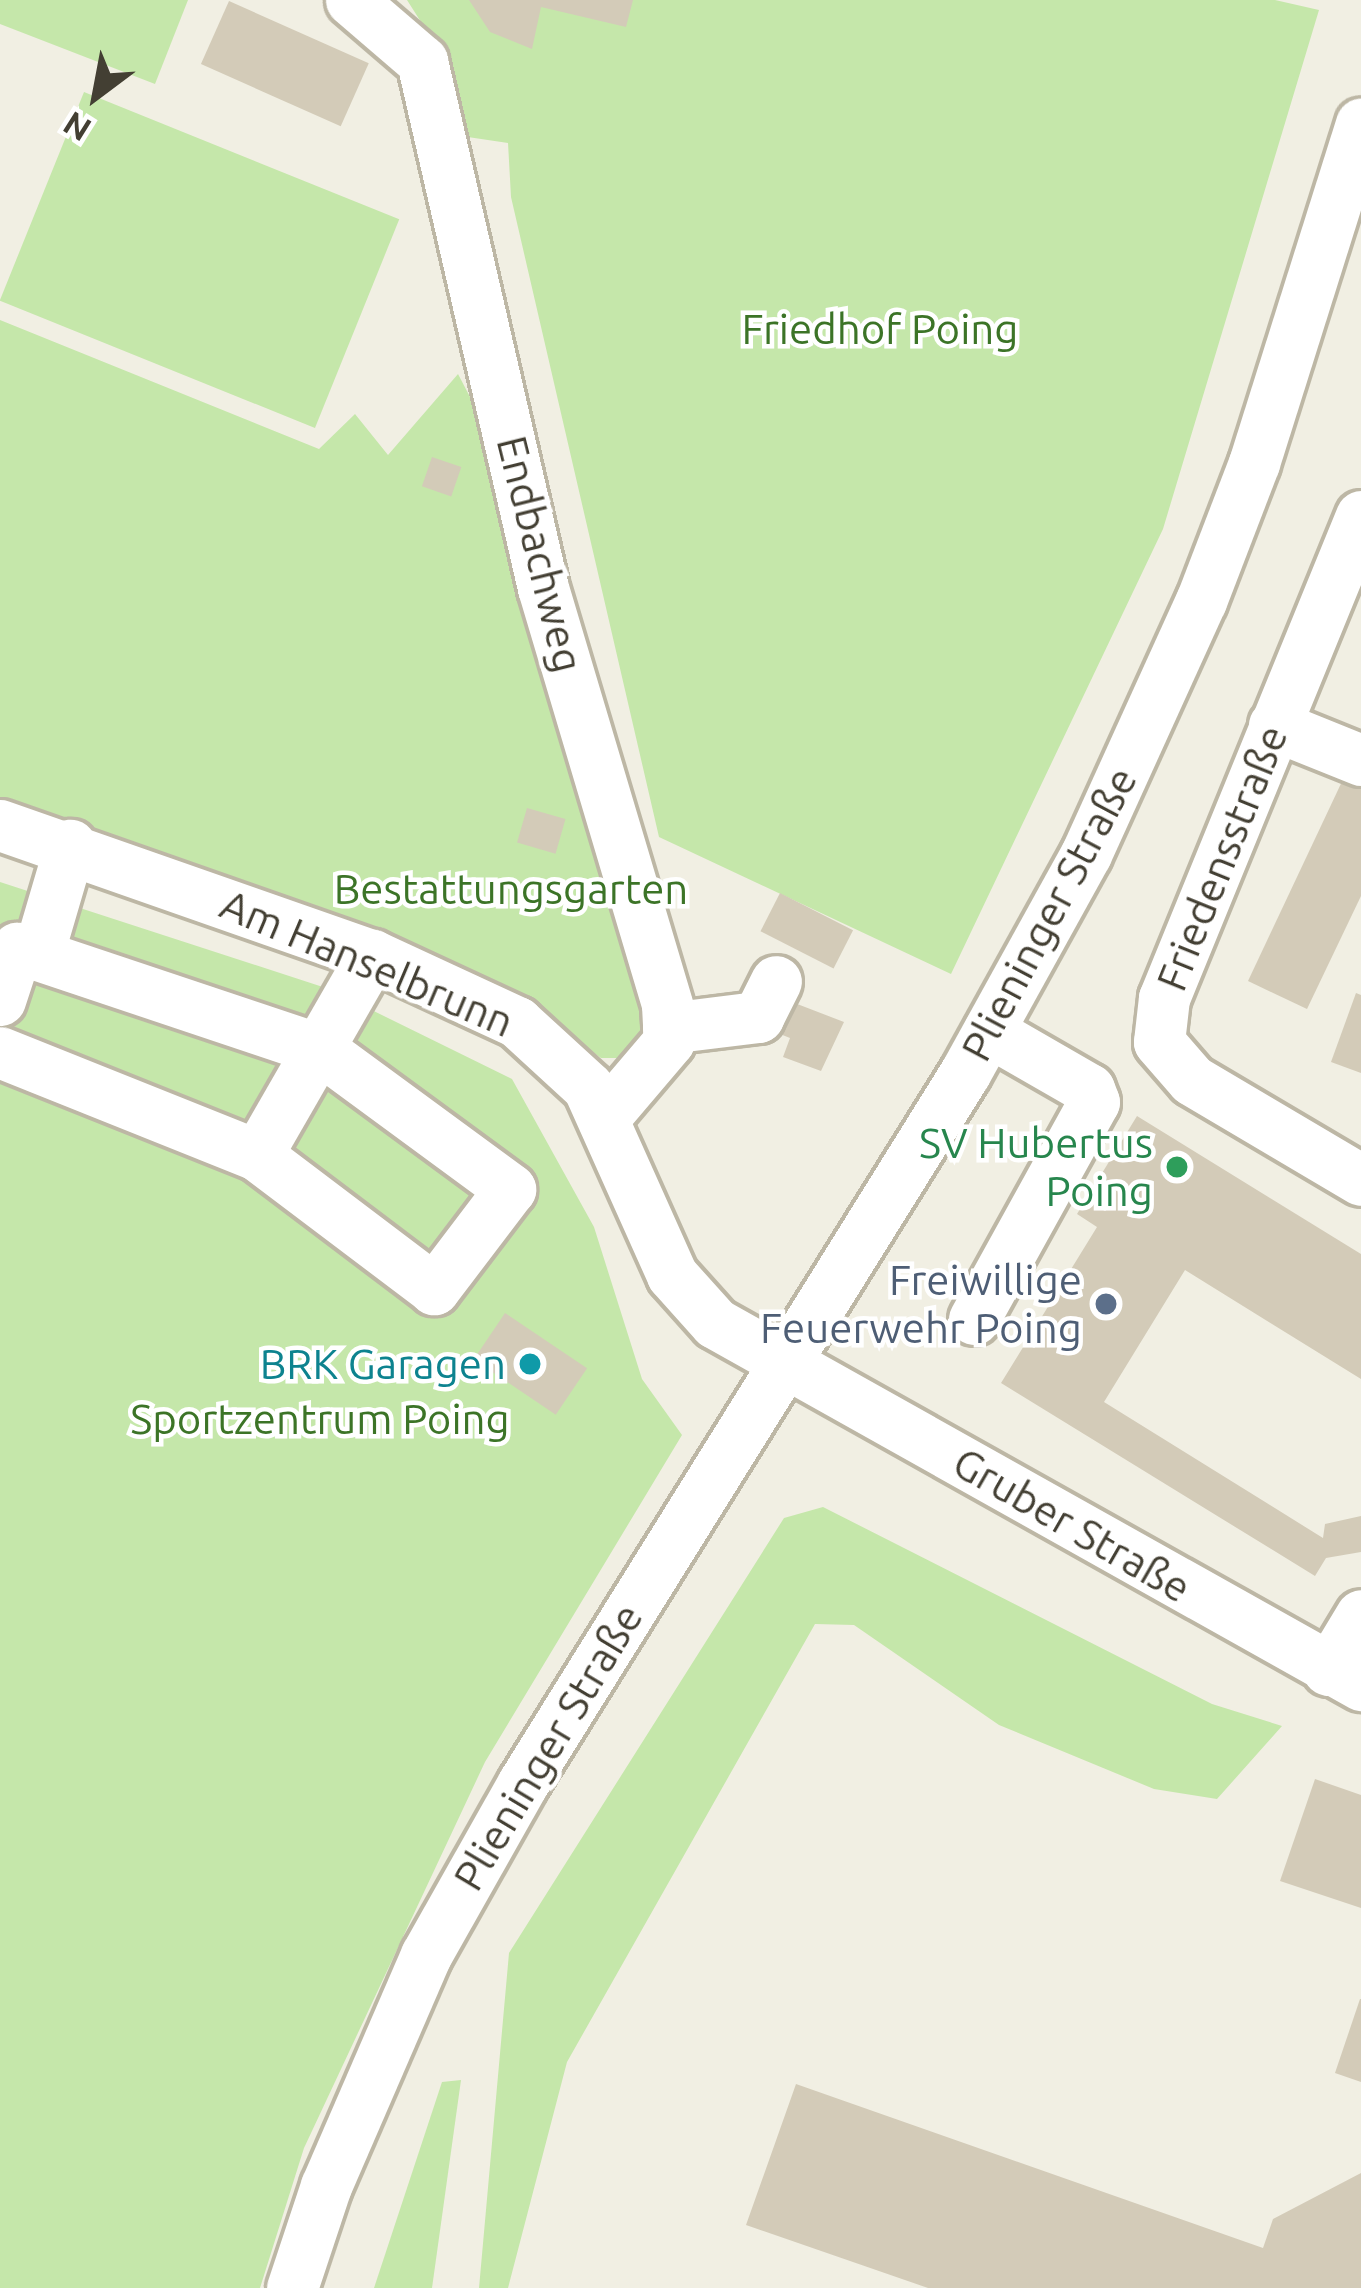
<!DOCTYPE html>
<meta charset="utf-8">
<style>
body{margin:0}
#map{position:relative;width:1361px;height:2288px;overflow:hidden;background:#f1efe3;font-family:Ubuntu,sans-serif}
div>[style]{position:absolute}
.green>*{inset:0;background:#c5e7aa;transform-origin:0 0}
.building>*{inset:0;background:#d3cbb8;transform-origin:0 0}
.roads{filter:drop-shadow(3px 0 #bdb7a5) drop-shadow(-3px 0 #bdb7a5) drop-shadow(0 3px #bdb7a5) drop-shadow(0 -3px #bdb7a5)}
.minor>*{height:51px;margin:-25.5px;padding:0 25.5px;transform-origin:25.5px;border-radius:25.5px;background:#fff}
.dots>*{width:33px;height:33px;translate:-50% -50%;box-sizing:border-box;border:6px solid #fff;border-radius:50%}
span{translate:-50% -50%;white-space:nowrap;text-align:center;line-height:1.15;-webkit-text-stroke:9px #fff;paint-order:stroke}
.park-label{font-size:42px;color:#3c7427}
.street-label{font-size:42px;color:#433f33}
.leisure-label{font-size:42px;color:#27864d}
.right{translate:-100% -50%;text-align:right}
.service-label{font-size:42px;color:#4e5e75}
.culture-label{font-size:42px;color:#0d838f}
.north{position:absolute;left:36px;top:36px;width:120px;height:120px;-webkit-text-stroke:9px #fff;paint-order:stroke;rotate:212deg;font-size:33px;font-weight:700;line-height:48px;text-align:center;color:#433f33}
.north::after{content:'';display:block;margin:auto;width:42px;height:54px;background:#433f33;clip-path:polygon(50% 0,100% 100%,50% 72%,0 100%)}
</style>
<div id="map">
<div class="green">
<i style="clip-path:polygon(0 0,188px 0,155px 84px,0 24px)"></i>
<i style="clip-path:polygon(407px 0,1275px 0,1319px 10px,1163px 529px,951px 974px,659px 837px,511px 197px,508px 143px,461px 136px,442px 55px)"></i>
<i style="left:84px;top:92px;width:340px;height:225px;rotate:22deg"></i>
<i style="clip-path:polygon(0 320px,319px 449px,355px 414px,388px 455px,458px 374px,491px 437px,649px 1033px,624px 1058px,601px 1058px,527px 1004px,0 797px)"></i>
<i style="clip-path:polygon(0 882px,329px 989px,512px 1079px,594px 1227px,642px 1379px,682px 1435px,485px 1762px,304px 2148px,260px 2288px,0 2288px)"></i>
<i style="clip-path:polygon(823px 1507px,1212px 1704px,1282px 1726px,1217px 1799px,1154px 1789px,999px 1725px,854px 1625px,815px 1624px,567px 2062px,508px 2288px,479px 2288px,509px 1953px,784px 1518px)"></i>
<i style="clip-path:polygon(461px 2080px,432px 2288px,374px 2288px,442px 2082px)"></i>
</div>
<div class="building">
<i style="clip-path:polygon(469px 0,633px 0,626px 27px,541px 7px,532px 49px,490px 32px)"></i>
<i style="left:229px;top:1px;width:153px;height:69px;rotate:24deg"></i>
<i style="left:432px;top:457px;width:31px;height:31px;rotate:19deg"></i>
<i style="clip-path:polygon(1346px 773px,1361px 780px,1361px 896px,1307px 1009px,1248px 981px)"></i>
<i style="left:527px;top:808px;width:40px;height:36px;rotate:16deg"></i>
<i style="left:780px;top:893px;width:82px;height:43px;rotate:27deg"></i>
<i style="clip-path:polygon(1356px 993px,1361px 995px,1361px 1073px,1331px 1062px)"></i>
<i style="clip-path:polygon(792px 1002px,844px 1022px,821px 1071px,783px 1057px,790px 1038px,780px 1034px)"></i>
<i style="clip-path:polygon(1137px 1116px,1361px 1254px,1361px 1379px,1185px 1270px,1104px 1402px,1323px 1538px,1325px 1524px,1361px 1516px,1361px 1552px,1326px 1558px,1315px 1576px,1001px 1383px,1097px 1227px,1077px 1214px)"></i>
<i style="left:505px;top:1313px;width:99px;height:56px;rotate:34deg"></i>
<i style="clip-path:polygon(1315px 1779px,1361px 1795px,1361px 1908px,1280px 1881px)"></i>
<i style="clip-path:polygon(1360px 1999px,1361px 1999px,1361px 2082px,1335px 2073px)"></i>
<i style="clip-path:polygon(796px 2084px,1263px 2248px,1273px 2219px,1361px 2173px,1361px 2288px,928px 2288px,746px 2225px)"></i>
</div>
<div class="roads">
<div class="minor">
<i style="left:351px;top:0;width:94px;rotate:40.7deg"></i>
<i style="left:422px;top:61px;width:541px;rotate:77.07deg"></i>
<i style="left:543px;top:588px;width:435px;rotate:73.4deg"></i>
<i style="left:667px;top:1005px;width:36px;rotate:87deg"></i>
<i style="left:669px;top:1041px;width:97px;rotate:130.4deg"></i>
<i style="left:1361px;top:516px;width:521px;rotate:112.23deg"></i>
<i style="left:1164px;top:998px;width:44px;rotate:96.5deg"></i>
<i style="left:1159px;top:1042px;width:50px;rotate:49deg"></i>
<i style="left:1192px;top:1080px;width:196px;rotate:30.6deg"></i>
<i style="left:1274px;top:725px;width:94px;rotate:21.9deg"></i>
<i style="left:0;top:825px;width:394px;rotate:19.3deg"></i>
<i style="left:372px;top:955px;width:160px;rotate:24.8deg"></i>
<i style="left:517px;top:1022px;width:96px;rotate:42.5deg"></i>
<i style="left:588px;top:1087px;width:206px;rotate:65.9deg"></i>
<i style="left:672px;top:1275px;width:64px;rotate:48.1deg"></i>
<i style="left:715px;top:1323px;width:741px;rotate:29.27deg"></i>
<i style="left:38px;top:954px;width:114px;rotate:-73.6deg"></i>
<i style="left:0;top:1000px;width:55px;rotate:-71.9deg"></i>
<i style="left:17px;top:948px;width:321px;rotate:18.5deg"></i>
<i style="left:321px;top:1050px;width:235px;rotate:36.3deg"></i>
<i style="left:510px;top:1189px;width:126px;rotate:127.2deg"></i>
<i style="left:434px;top:1289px;width:222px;rotate:-142.9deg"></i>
<i style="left:257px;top:1155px;width:277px;rotate:-158.2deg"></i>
<i style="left:668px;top:1028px;width:91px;rotate:-7deg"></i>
<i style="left:758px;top:1017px;width:40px;rotate:-63.4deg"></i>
<i style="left:257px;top:1155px;width:231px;rotate:-60.1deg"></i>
<i style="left:974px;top:1319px;width:248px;rotate:-61.1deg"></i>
<i style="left:1094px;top:1102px;width:14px;rotate:-111deg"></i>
<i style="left:1089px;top:1089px;width:116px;rotate:-150.1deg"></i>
<i style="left:1328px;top:1670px;width:64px;rotate:-59deg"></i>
<i style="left:292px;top:2288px;width:108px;rotate:-71.6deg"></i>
<i style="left:326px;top:2186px;width:252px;rotate:-66.6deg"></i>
<i style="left:426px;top:1955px;width:197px;rotate:-60.6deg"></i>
<i style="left:523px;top:1783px;width:836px;rotate:-58.1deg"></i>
<i style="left:965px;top:1073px;width:250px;rotate:-61.1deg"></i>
<i style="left:1086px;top:854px;width:278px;rotate:-65.6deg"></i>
<i style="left:1201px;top:601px;width:148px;rotate:-69deg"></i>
<i style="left:1254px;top:463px;width:356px;rotate:-72.5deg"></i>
</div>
</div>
<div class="dots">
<i style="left:1177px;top:1167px;background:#2e9e5b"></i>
<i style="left:1106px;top:1304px;background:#5c6f8a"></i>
<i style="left:530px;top:1364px;background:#0f9aa8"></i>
</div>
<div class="park-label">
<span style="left:880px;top:329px">Friedhof Poing</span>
<span style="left:511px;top:889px">Bestattungsgarten</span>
<span style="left:320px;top:1419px">Sportzentrum Poing</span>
</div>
<div class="street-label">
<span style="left:540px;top:554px;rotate:76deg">Endbachweg</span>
<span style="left:1222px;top:858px;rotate:-68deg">Friedensstraße</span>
<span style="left:1049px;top:914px;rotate:-62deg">Plieninger Straße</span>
<span style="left:367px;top:963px;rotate:23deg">Am Hanselbrunn</span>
<span style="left:1072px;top:1525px;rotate:30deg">Gruber Straße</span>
<span style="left:548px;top:1747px;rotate:-59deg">Plieninger Straße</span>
</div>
<div class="leisure-label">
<span class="right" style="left:1153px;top:1167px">SV Hubertus<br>Poing</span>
</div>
<div class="service-label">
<span class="right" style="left:1082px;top:1304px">Freiwillige<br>Feuerwehr Poing</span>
</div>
<div class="culture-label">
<span class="right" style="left:506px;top:1364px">BRK Garagen</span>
</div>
<div class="north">N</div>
</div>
